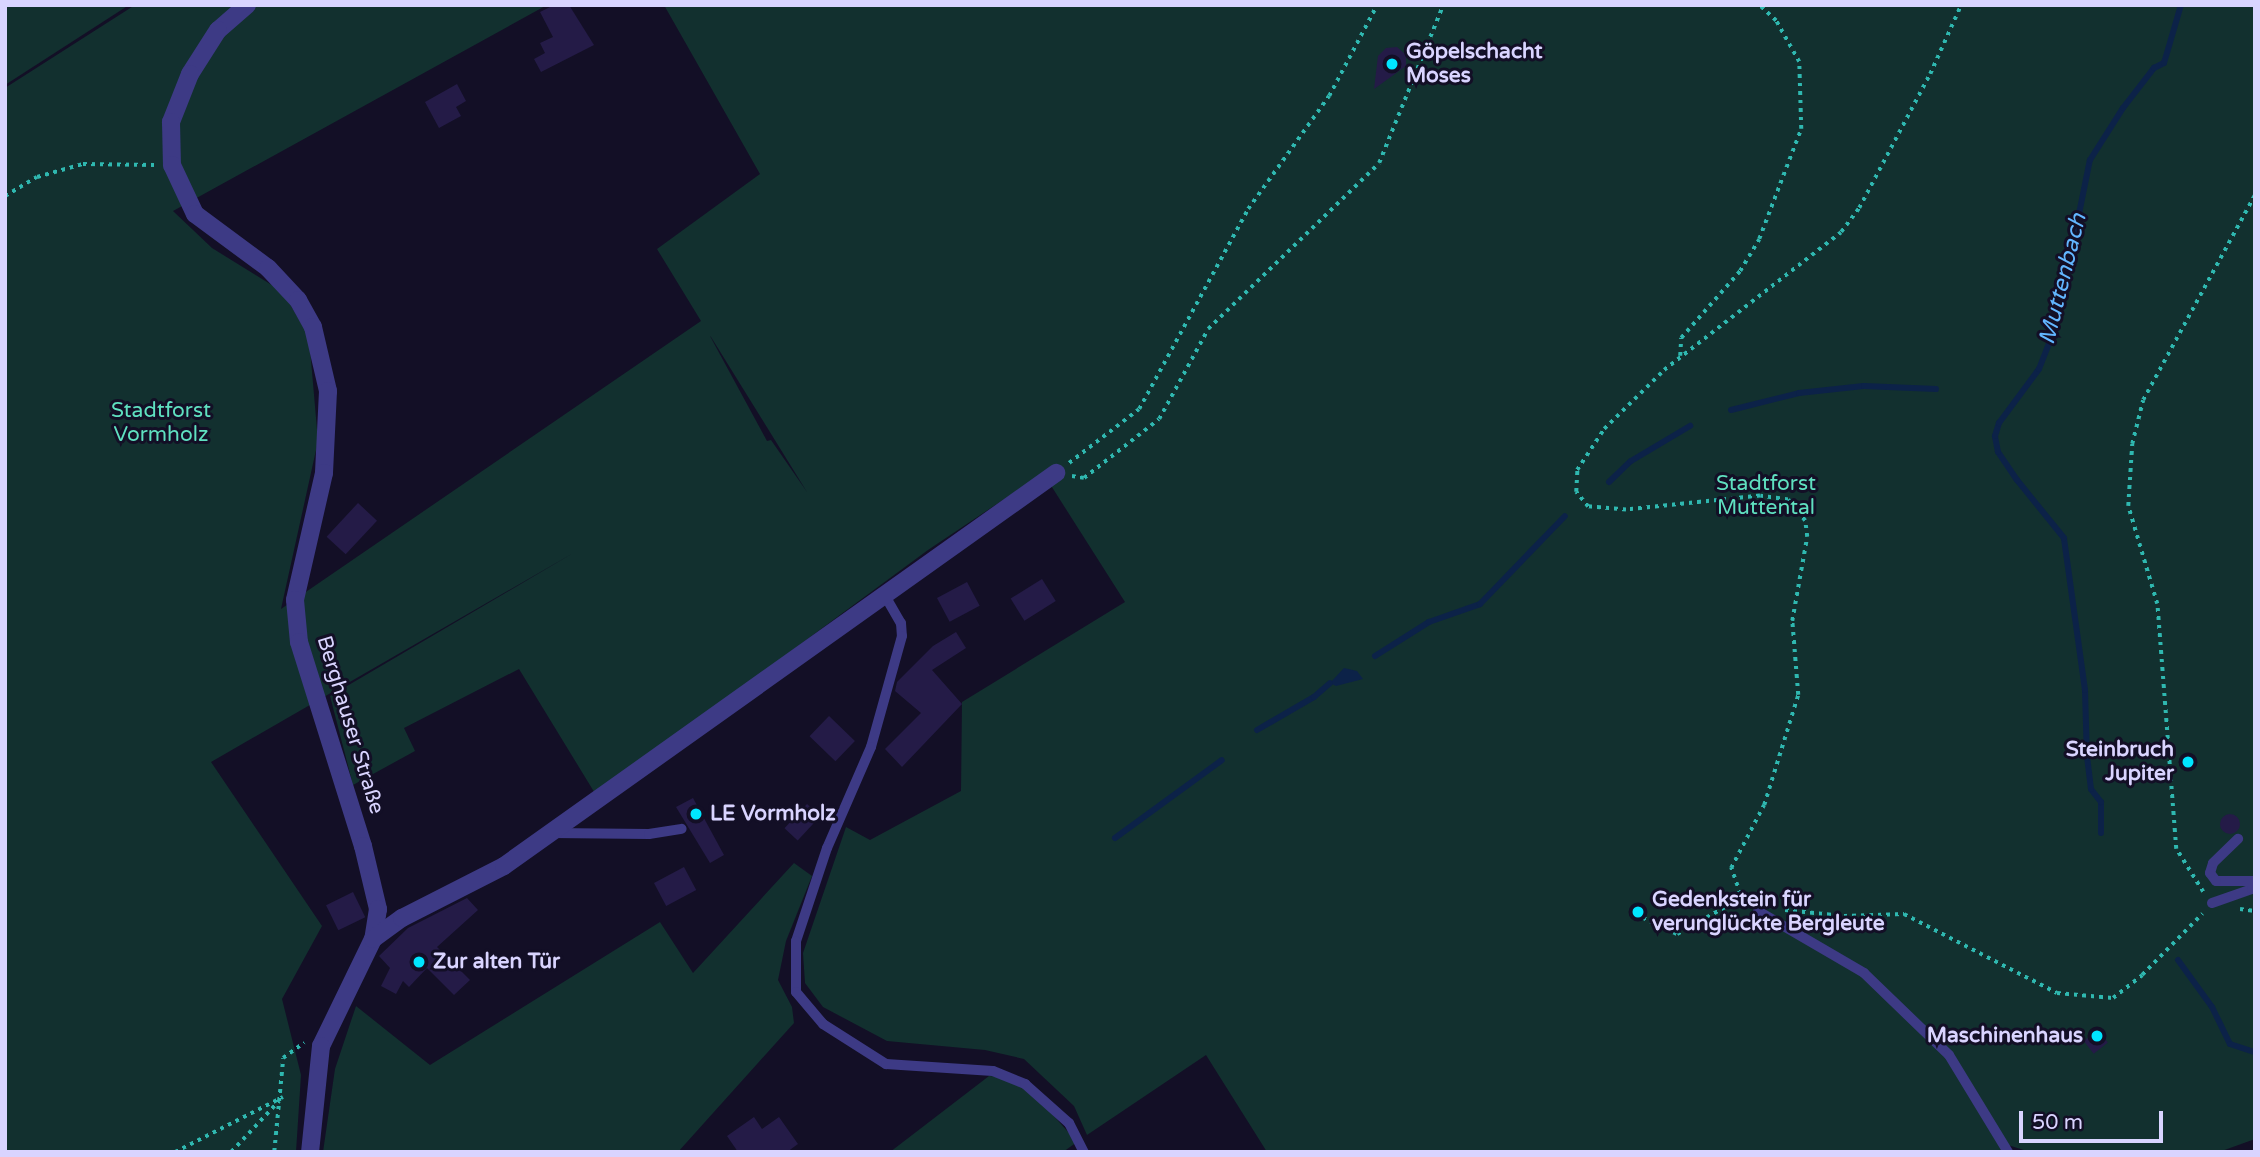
<!DOCTYPE html>
<meta charset="utf-8">
<style>
body{margin:0}
#map{position:relative;width:2260px;height:1157px;overflow:hidden;background:#130f26;font-family:"Varela Round",sans-serif}
div>[style]{position:absolute}
.green>*{inset:0;background:#12302f}
.water>*{inset:0;background:#0c2248}
.stream>*{height:6px;margin:-3px;padding:0 3px;transform-origin:3px;border-radius:3px;background:#0c2248}
.building>*{inset:0;background:#241b47;transform-origin:0 0}
.round{border-radius:50%}
.path>*{height:3.5px;margin-top:-1.75px;transform-origin:0;background:repeating-linear-gradient(90deg,#2fb8b0 0 3.5px,transparent 0 8.5px)}
.service>*{height:10px;margin:-5px;padding:0 5px;transform-origin:5px;border-radius:5px;background:#3d3a85}
.minor>*{height:18px;margin:-9px;padding:0 9px;transform-origin:9px;border-radius:9px;background:#3d3a85}
.dots>*{width:19px;height:19px;translate:-50% -50%;box-sizing:border-box;border:4px solid #130f26;border-radius:50%}
span{translate:-50% -50%;white-space:nowrap;text-align:center;line-height:1.15;-webkit-text-stroke:6px #130f26;paint-order:stroke}
.poi-label{font-size:21px;color:#d9d4ff;font-weight:700}
.left{translate:0 -50%;text-align:left}
.right{translate:-100% -50%;text-align:right}
.park-label{font-size:21px;color:#5fe0c0}
.street-label{font-size:21px;color:#d9d4ff}
.water-label{font-size:23px;color:#62b6ff;font-style:italic}
.frame{position:absolute;inset:0;border:7px solid #d9d4ff;pointer-events:none}
.scale{position:absolute;left:2019px;top:1111px;width:144px;height:32px;box-sizing:border-box;border:4px solid #d9d4ff;border-top:0;padding-left:9px;font-size:21px;line-height:24px;white-space:nowrap;color:#d9d4ff;-webkit-text-stroke:5px #130f26;paint-order:stroke}
</style>
<div id="map">
<div class="green">
<i style="clip-path:polygon(5px 5px,129px 5px,5px 85px)"></i>
<i style="clip-path:polygon(evenodd,135px 5px,547px 5px,173px 211px,212px 248px,283px 292px,309px 337px,318px 441px,281px 609px,701px 321px,657px 249px,760px 174px,664px 5px,2255px 5px,2255px 909px,2249px 912px,2255px 913px,2255px 1139px,2219px 1152px,2030px 1152px,2008px 1145px,2003px 1152px,1267px 1152px,1206px 1055px,1087px 1135px,1074px 1106px,1024px 1059px,985px 1050px,887px 1041px,823px 1007px,805px 983px,803px 953px,846px 827px,870px 840px,961px 791px,962px 702px,1125px 602px,1043px 473px,928px 550px,596px 795px,519px 669px,404px 728px,415px 751px,353px 785px,330px 696px,575px 552px,211px 762px,322px 926px,282px 999px,301px 1075px,296px 1152px,5px 1152px,5px 88px,135px 5px,710px 336px,711px 337px,807px 492px,771px 440px,767px 441px,710px 336px)"></i>
<i style="clip-path:polygon(794px 863px,812px 876px,786px 941px,778px 980px,792px 1007px,794px 1023px,678px 1152px,323px 1152px,335px 1069px,356px 1006px,430px 1065px,660px 922px,693px 973px)"></i>
<i style="clip-path:polygon(989px 1076px,1020px 1078px,1077px 1142px,1063px 1152px,890px 1152px)"></i>
</div>
<div class="water">
<i style="clip-path:polygon(1344px 668px,1357px 671px,1363px 679px,1336px 686px,1330px 683px)"></i>
</div>
<div class="stream">
<i style="left:1731px;top:410px;width:70px;rotate:-14deg"></i>
<i style="left:1799px;top:393px;width:65px;rotate:-6.1deg"></i>
<i style="left:1864px;top:386px;width:72px;rotate:2.4deg"></i>
<i style="left:1609px;top:482px;width:30px;rotate:-44deg"></i>
<i style="left:1631px;top:461px;width:69px;rotate:-30.7deg"></i>
<i style="left:1375px;top:656px;width:64px;rotate:-32.2deg"></i>
<i style="left:1429px;top:622px;width:54px;rotate:-19.4deg"></i>
<i style="left:1480px;top:604px;width:122px;rotate:-46deg"></i>
<i style="left:1257px;top:730px;width:66px;rotate:-30.1deg"></i>
<i style="left:1314px;top:697px;width:21px;rotate:-41deg"></i>
<i style="left:2101px;top:833px;width:31px;rotate:-90deg"></i>
<i style="left:2101px;top:802px;width:16px;rotate:-128deg"></i>
<i style="left:2091px;top:789px;width:31px;rotate:-97deg"></i>
<i style="left:2087px;top:758px;width:68px;rotate:-91.7deg"></i>
<i style="left:2085px;top:690px;width:153px;rotate:-97.9deg"></i>
<i style="left:2064px;top:538px;width:75px;rotate:-129deg"></i>
<i style="left:2017px;top:480px;width:34px;rotate:-124deg"></i>
<i style="left:1998px;top:452px;width:16px;rotate:-101deg"></i>
<i style="left:1995px;top:436px;width:14px;rotate:-73deg"></i>
<i style="left:1999px;top:423px;width:67px;rotate:-53.5deg"></i>
<i style="left:2039px;top:369px;width:49px;rotate:-68.6deg"></i>
<i style="left:2057px;top:323px;width:166px;rotate:-78.6deg"></i>
<i style="left:2090px;top:160px;width:62px;rotate:-57.6deg"></i>
<i style="left:2123px;top:108px;width:51px;rotate:-52.2deg"></i>
<i style="left:2154px;top:68px;width:11px;rotate:-27deg"></i>
<i style="left:2164px;top:63px;width:60px;rotate:-73.7deg"></i>
<i style="left:1115px;top:838px;width:132px;rotate:-36.1deg"></i>
<i style="left:2178px;top:960px;width:58px;rotate:54.1deg"></i>
<i style="left:2212px;top:1007px;width:41px;rotate:64.1deg"></i>
<i style="left:2230px;top:1044px;width:26px;rotate:18deg"></i>
</div>
<div class="building">
<i style="clip-path:polygon(554px 5px,569px 5px,594px 45px,541px 72px,534px 59px,545px 53px,540px 43px,553px 37px,540px 12px)"></i>
<i style="clip-path:polygon(1397px 47px,1406px 55px,1406px 66px,1374px 89px,1378px 56px,1386px 48px)"></i>
<i style="clip-path:polygon(457px 84px,466px 101px,456px 107px,461px 116px,439px 128px,425px 102px)"></i>
<i style="left:358px;top:503px;width:26px;height:46px;rotate:43deg"></i>
<i style="left:1042px;top:579px;width:26px;height:37px;rotate:58deg"></i>
<i style="left:967px;top:582px;width:27px;height:34px;rotate:62deg"></i>
<i style="clip-path:polygon(956px 632px,966px 648px,932px 670px,962px 704px,902px 767px,885px 749px,921px 713px,895px 691px,897px 682px,933px 646px)"></i>
<i style="left:829px;top:716px;width:36px;height:28px;rotate:44deg"></i>
<i style="clip-path:polygon(693px 798px,724px 855px,710px 863px,676px 807px)"></i>
<i style="left:807px;top:804px;width:18px;height:33px;rotate:43deg"></i>
<i class="round" style="left:2220px;top:814px;width:20px;height:20px"></i>
<i style="left:684px;top:867px;width:26px;height:34px;rotate:62deg"></i>
<i style="left:353px;top:892px;width:28px;height:30px;rotate:64deg"></i>
<i style="clip-path:polygon(467px 898px,478px 910px,437px 947px,470px 980px,454px 995px,427px 968px,409px 987px,403px 981px,396px 994px,381px 986px,390px 968px,379px 956px,408px 928px)"></i>
<i style="left:2098px;top:1030px;width:16px;height:18px;rotate:52deg"></i>
<i style="clip-path:polygon(754px 1117px,762px 1129px,779px 1117px,798px 1144px,787px 1152px,738px 1152px,727px 1136px)"></i>
</div>
<div class="path">
<i style="left:5px;top:196px;width:37px;rotate:-31deg"></i>
<i style="left:37px;top:177px;width:48px;rotate:-15.8deg"></i>
<i style="left:83px;top:164px;width:71px;rotate:0.8deg"></i>
<i style="left:1680px;top:356px;width:18px;rotate:-87deg"></i>
<i style="left:1681px;top:338px;width:89px;rotate:-48.6deg"></i>
<i style="left:1740px;top:271px;width:37px;rotate:-59deg"></i>
<i style="left:1759px;top:239px;width:118px;rotate:-69.1deg"></i>
<i style="left:1801px;top:129px;width:67px;rotate:-91.7deg"></i>
<i style="left:1799px;top:62px;width:47px;rotate:-119.3deg"></i>
<i style="left:1776px;top:21px;width:23px;rotate:-137deg"></i>
<i style="left:1069px;top:463px;width:88px;rotate:-37.6deg"></i>
<i style="left:1139px;top:409px;width:228px;rotate:-61.4deg"></i>
<i style="left:1248px;top:209px;width:139px;rotate:-54.4deg"></i>
<i style="left:1329px;top:96px;width:103px;rotate:-62.2deg"></i>
<i style="left:1072px;top:476px;width:12px;rotate:9deg"></i>
<i style="left:1084px;top:478px;width:95px;rotate:-38.2deg"></i>
<i style="left:1159px;top:419px;width:102px;rotate:-61.4deg"></i>
<i style="left:1208px;top:329px;width:238px;rotate:-44.1deg"></i>
<i style="left:1379px;top:163px;width:170px;rotate:-67.9deg"></i>
<i style="left:2203px;top:892px;width:51px;rotate:-122.1deg"></i>
<i style="left:2176px;top:849px;width:246px;rotate:-94.4deg"></i>
<i style="left:2157px;top:604px;width:102px;rotate:-106.5deg"></i>
<i style="left:2128px;top:506px;width:62px;rotate:-86.3deg"></i>
<i style="left:2132px;top:444px;width:45px;rotate:-76deg"></i>
<i style="left:2143px;top:400px;width:234px;rotate:-61.4deg"></i>
<i style="left:1749px;top:903px;width:13px;rotate:-135deg"></i>
<i style="left:1740px;top:894px;width:28px;rotate:-109deg"></i>
<i style="left:1731px;top:868px;width:71px;rotate:-62.4deg"></i>
<i style="left:1764px;top:805px;width:115px;rotate:-72.8deg"></i>
<i style="left:1798px;top:695px;width:74px;rotate:-94.6deg"></i>
<i style="left:1792px;top:621px;width:85px;rotate:-79.9deg"></i>
<i style="left:1807px;top:537px;width:16px;rotate:-97deg"></i>
<i style="left:1805px;top:521px;width:27px;rotate:-129deg"></i>
<i style="left:1788px;top:500px;width:28px;rotate:-172deg"></i>
<i style="left:1760px;top:496px;width:135px;rotate:174deg"></i>
<i style="left:1626px;top:510px;width:38px;rotate:-175deg"></i>
<i style="left:1588px;top:507px;width:19px;rotate:-129deg"></i>
<i style="left:1576px;top:492px;width:22px;rotate:-87deg"></i>
<i style="left:1577px;top:470px;width:49px;rotate:-56.6deg"></i>
<i style="left:1604px;top:429px;width:84px;rotate:-44.5deg"></i>
<i style="left:1664px;top:370px;width:224px;rotate:-37.9deg"></i>
<i style="left:1841px;top:232px;width:30px;rotate:-53deg"></i>
<i style="left:1859px;top:208px;width:152px;rotate:-62.1deg"></i>
<i style="left:1930px;top:74px;width:76px;rotate:-65.8deg"></i>
<i style="left:2240px;top:909px;width:15px;rotate:8deg"></i>
<i style="left:1785px;top:910px;width:59px;rotate:5.8deg"></i>
<i style="left:1844px;top:916px;width:60px;rotate:-1.9deg"></i>
<i style="left:1904px;top:914px;width:172px;rotate:27.3deg"></i>
<i style="left:2057px;top:993px;width:56px;rotate:5.1deg"></i>
<i style="left:2113px;top:998px;width:37px;rotate:-38deg"></i>
<i style="left:2142px;top:975px;width:86px;rotate:-45.5deg"></i>
<i style="left:1641px;top:914px;width:5px;rotate:-79deg"></i>
<i style="left:1642px;top:909px;width:6px;rotate:-171deg"></i>
<i style="left:1636px;top:908px;width:6px;rotate:99deg"></i>
<i style="left:1635px;top:914px;width:47px;rotate:25.5deg"></i>
<i style="left:1677px;top:934px;width:76px;rotate:-29.3deg"></i>
<i style="left:175px;top:1152px;width:121px;rotate:-27deg"></i>
<i style="left:231px;top:1152px;width:70px;rotate:-46.7deg"></i>
<i style="left:274px;top:1152px;width:94px;rotate:-84.5deg"></i>
<i style="left:283px;top:1058px;width:26px;rotate:-36deg"></i>
</div>
<div class="service">
<i style="left:884px;top:594px;width:34px;rotate:60deg"></i>
<i style="left:901px;top:623px;width:13px;rotate:86deg"></i>
<i style="left:902px;top:636px;width:115px;rotate:105.6deg"></i>
<i style="left:871px;top:747px;width:110px;rotate:113.5deg"></i>
<i style="left:827px;top:848px;width:98px;rotate:108.4deg"></i>
<i style="left:796px;top:941px;width:51px;rotate:90deg"></i>
<i style="left:796px;top:992px;width:42px;rotate:49.8deg"></i>
<i style="left:823px;top:1024px;width:75px;rotate:32.4deg"></i>
<i style="left:886px;top:1064px;width:107px;rotate:3.7deg"></i>
<i style="left:993px;top:1071px;width:35px;rotate:22deg"></i>
<i style="left:1025px;top:1084px;width:59px;rotate:41.6deg"></i>
<i style="left:1069px;top:1123px;width:33px;rotate:63deg"></i>
<i style="left:552px;top:833px;width:97px;rotate:0.6deg"></i>
<i style="left:649px;top:834px;width:33px;rotate:-9deg"></i>
<i style="left:2212px;top:903px;width:42px;rotate:-19.3deg"></i>
<i style="left:2252px;top:889px;width:8px;rotate:-83deg"></i>
<i style="left:2253px;top:881px;width:37px;rotate:180deg"></i>
<i style="left:2216px;top:881px;width:10px;rotate:-127deg"></i>
<i style="left:2210px;top:873px;width:10px;rotate:-73deg"></i>
<i style="left:2213px;top:863px;width:35px;rotate:-44deg"></i>
<i style="left:1758px;top:911px;width:123px;rotate:30.3deg"></i>
<i style="left:1864px;top:973px;width:118px;rotate:44deg"></i>
<i style="left:1949px;top:1055px;width:114px;rotate:58.7deg"></i>
</div>
<div class="minor">
<i style="left:247px;top:5px;width:38px;rotate:139deg"></i>
<i style="left:218px;top:30px;width:52px;rotate:122.5deg"></i>
<i style="left:190px;top:74px;width:52px;rotate:111.6deg"></i>
<i style="left:171px;top:122px;width:43px;rotate:88.7deg"></i>
<i style="left:172px;top:165px;width:54px;rotate:64.9deg"></i>
<i style="left:195px;top:214px;width:91px;rotate:36.5deg"></i>
<i style="left:268px;top:268px;width:44px;rotate:46.8deg"></i>
<i style="left:298px;top:300px;width:31px;rotate:61deg"></i>
<i style="left:313px;top:327px;width:66px;rotate:76.8deg"></i>
<i style="left:328px;top:391px;width:82px;rotate:92.8deg"></i>
<i style="left:324px;top:473px;width:130px;rotate:102.9deg"></i>
<i style="left:295px;top:600px;width:42px;rotate:84.6deg"></i>
<i style="left:299px;top:642px;width:214px;rotate:72.6deg"></i>
<i style="left:363px;top:846px;width:65px;rotate:76.6deg"></i>
<i style="left:378px;top:909px;width:30px;rotate:99deg"></i>
<i style="left:373px;top:939px;width:119px;rotate:115.9deg"></i>
<i style="left:321px;top:1046px;width:107px;rotate:95.9deg"></i>
<i style="left:373px;top:939px;width:36px;rotate:-36deg"></i>
<i style="left:402px;top:918px;width:114px;rotate:-27deg"></i>
<i style="left:504px;top:866px;width:678px;rotate:-35.45deg"></i>
</div>
<div class="dots">
<i style="left:1392px;top:64px;background:#00e5ff"></i>
<i style="left:2188px;top:762px;background:#00e5ff"></i>
<i style="left:696px;top:814px;background:#00e5ff"></i>
<i style="left:1638px;top:912px;background:#00e5ff"></i>
<i style="left:419px;top:962px;background:#00e5ff"></i>
<i style="left:2097px;top:1036px;background:#00e5ff"></i>
</div>
<div class="poi-label">
<span class="left" style="left:1406px;top:64px">Göpelschacht<br>Moses</span>
<span class="right" style="left:2174px;top:762px">Steinbruch<br>Jupiter</span>
<span class="left" style="left:710px;top:814px">LE Vormholz</span>
<span class="left" style="left:1652px;top:912px">Gedenkstein für<br>verunglückte Bergleute</span>
<span class="left" style="left:433px;top:962px">Zur alten Tür</span>
<span class="right" style="left:2083px;top:1036px">Maschinenhaus</span>
</div>
<div class="park-label">
<span style="left:161px;top:423px">Stadtforst<br>Vormholz</span>
<span style="left:1766px;top:496px">Stadtforst<br>Muttental</span>
</div>
<div class="street-label">
<span style="left:350px;top:725px;rotate:73deg">Berghauser Straße</span>
</div>
<div class="water-label">
<span style="left:2063px;top:279px;rotate:-76deg">Muttenbach</span>
</div>
<div class="frame"></div>
<div class="scale">50 m</div>
</div>
